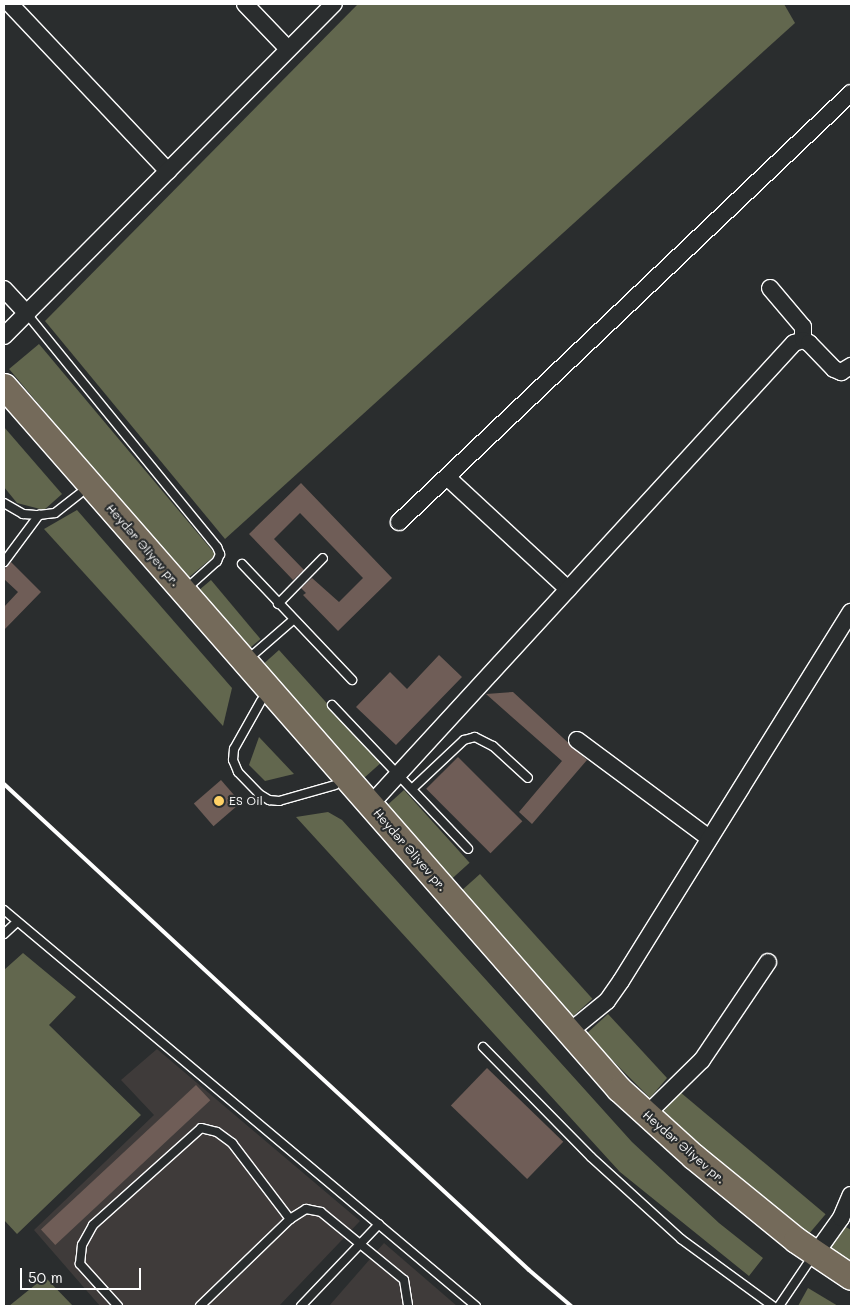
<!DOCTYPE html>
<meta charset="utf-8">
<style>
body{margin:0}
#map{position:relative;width:855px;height:1310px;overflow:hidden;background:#2a2d2e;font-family:Mali,sans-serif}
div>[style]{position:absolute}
.built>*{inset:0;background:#3f3b3a}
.green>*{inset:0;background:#62674e;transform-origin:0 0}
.building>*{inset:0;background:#6f5d57;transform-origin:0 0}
.roads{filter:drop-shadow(1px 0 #fff) drop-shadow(-1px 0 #fff) drop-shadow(0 1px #fff) drop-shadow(0 -1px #fff)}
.service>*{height:8px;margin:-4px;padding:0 4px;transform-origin:4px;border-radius:4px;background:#2a2d2e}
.minor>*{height:16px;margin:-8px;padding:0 8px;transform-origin:8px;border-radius:8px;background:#2a2d2e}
.primary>*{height:25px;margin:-12.5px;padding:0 12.5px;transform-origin:12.5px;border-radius:12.5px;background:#746a5a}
.rail>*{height:4px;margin:-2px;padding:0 2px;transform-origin:2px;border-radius:2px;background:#fff}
.dots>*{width:14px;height:14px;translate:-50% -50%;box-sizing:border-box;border:2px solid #2a2d2e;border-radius:50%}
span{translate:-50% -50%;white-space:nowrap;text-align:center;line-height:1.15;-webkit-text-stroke:4.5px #2a2d2e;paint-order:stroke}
.street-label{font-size:12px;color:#fff}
.poi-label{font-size:12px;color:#fff}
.left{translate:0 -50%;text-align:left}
.frame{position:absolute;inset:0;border:5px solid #fff;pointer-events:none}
.scale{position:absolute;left:20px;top:1268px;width:121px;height:22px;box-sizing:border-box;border:2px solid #fff;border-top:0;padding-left:6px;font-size:15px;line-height:18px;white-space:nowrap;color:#fff;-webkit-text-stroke:4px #2a2d2e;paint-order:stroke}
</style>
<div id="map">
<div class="built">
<i style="clip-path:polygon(157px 1049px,360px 1221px,279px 1306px,100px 1306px,34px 1230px,154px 1115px,121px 1080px)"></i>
<i style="clip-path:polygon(384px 1243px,457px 1306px,329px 1306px)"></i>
</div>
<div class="green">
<i style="clip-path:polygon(358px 4px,784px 4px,795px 23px,225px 539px,45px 321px)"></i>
<i style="left:39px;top:344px;width:275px;height:39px;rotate:50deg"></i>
<i style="clip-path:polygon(4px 427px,62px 494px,44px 510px,17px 503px,4px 487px)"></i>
<i style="clip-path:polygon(77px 510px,232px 688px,223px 726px,44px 529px)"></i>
<i style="left:211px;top:580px;width:77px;height:19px;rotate:50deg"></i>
<i style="left:279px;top:650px;width:152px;height:27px;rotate:48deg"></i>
<i style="clip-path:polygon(259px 737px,294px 774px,265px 781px,249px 765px)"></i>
<i style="left:404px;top:790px;width:98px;height:32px;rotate:48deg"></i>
<i style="clip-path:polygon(328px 812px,342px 820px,632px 1142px,719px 1223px,763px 1258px,749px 1276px,620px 1172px,296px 817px)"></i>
<i style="left:480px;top:874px;width:168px;height:33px;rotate:48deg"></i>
<i style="clip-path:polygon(23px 953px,76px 997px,49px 1025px,141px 1115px,17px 1234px,4px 1220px,4px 970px)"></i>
<i style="clip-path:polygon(608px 1014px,667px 1078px,650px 1098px,586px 1034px)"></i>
<i style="left:680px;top:1092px;width:190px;height:28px;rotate:40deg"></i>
<i style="clip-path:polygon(846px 1227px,851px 1230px,851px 1263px,828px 1249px)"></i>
<i style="clip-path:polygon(45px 1277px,73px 1306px,9px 1306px)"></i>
<i style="clip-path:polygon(808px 1288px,838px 1306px,798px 1306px)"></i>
</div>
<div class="building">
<i style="clip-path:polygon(301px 483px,392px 578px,338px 631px,303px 595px,306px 593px,301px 588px,312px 578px,339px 602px,363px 578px,300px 513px,274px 539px,304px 570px,293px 580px,249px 534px)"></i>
<i style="clip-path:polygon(11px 562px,41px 592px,4px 630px,4px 607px,18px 592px,4px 579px,4px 570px)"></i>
<i style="clip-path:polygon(439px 655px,462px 677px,396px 745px,356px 707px,390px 672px,407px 689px)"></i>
<i style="clip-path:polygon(513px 692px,587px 760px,532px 824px,519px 812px,562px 761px,486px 694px)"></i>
<i style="left:458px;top:757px;width:91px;height:45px;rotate:45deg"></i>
<i style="left:221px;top:780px;width:30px;height:36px;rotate:49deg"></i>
<i style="left:487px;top:1068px;width:106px;height:52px;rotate:44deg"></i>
<i style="left:196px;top:1085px;width:21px;height:212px;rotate:47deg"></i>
</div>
<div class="roads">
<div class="service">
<i style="left:27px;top:314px;width:301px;rotate:50.8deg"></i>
<i style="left:217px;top:547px;width:8px;rotate:67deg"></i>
<i style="left:220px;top:554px;width:8px;rotate:113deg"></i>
<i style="left:217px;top:561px;width:40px;rotate:138deg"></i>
<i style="left:4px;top:503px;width:22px;rotate:30deg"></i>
<i style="left:23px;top:514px;width:16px;rotate:4deg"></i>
<i style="left:39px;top:515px;width:16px;rotate:-7deg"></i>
<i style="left:55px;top:513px;width:31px;rotate:-38deg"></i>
<i style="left:4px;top:562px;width:59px;rotate:-53.3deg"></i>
<i style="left:242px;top:564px;width:160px;rotate:46.5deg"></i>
<i style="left:278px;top:604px;width:64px;rotate:-45.6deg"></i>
<i style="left:247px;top:660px;width:61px;rotate:-41deg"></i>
<i style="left:261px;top:701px;width:55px;rotate:119.4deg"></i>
<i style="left:234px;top:749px;width:11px;rotate:95deg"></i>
<i style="left:233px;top:760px;width:13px;rotate:67deg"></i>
<i style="left:238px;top:772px;width:30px;rotate:46deg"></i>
<i style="left:259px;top:794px;width:12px;rotate:31deg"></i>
<i style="left:269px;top:800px;width:10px;rotate:6deg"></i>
<i style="left:279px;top:801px;width:58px;rotate:-15.9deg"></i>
<i style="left:332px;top:705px;width:198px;rotate:46.6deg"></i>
<i style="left:413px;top:788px;width:70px;rotate:-43.3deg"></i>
<i style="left:464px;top:740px;width:11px;rotate:-15deg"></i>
<i style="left:475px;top:737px;width:20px;rotate:27deg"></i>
<i style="left:493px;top:746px;width:47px;rotate:42.4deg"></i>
<i style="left:4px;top:910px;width:616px;rotate:40deg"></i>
<i style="left:4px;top:934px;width:18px;rotate:-43deg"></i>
<i style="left:483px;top:1047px;width:154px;rotate:45.5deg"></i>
<i style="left:591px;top:1157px;width:122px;rotate:42.3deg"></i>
<i style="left:681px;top:1239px;width:114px;rotate:36.1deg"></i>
<i style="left:118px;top:1306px;width:57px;rotate:-132.1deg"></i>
<i style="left:80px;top:1264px;width:19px;rotate:-84deg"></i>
<i style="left:82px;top:1245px;width:23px;rotate:-61deg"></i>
<i style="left:93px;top:1225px;width:145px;rotate:-41.9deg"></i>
<i style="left:201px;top:1128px;width:16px;rotate:14deg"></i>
<i style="left:217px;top:1132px;width:19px;rotate:36deg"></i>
<i style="left:232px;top:1143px;width:96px;rotate:52.7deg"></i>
<i style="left:200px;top:1306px;width:125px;rotate:-44deg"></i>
<i style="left:290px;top:1219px;width:19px;rotate:-32deg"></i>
<i style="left:306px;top:1209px;width:15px;rotate:11deg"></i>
<i style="left:321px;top:1212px;width:107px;rotate:39.3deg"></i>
<i style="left:404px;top:1280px;width:26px;rotate:81deg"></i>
<i style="left:301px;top:1306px;width:113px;rotate:-46.4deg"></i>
<i style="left:779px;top:1306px;width:52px;rotate:-56deg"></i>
</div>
<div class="minor">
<i style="left:10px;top:4px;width:230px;rotate:46.6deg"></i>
<i style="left:245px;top:4px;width:62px;rotate:46.3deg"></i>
<i style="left:770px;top:288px;width:51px;rotate:49.8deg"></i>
<i style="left:803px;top:327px;width:13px;rotate:90deg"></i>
<i style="left:4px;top:289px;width:34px;rotate:47deg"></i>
<i style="left:4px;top:336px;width:468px;rotate:-45.2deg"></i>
<i style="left:447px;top:477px;width:165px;rotate:42.8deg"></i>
<i style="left:399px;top:522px;width:623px;rotate:-43.5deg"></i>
<i style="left:577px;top:740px;width:164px;rotate:36.6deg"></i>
<i style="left:370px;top:805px;width:627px;rotate:-47.46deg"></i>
<i style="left:794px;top:343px;width:9px;rotate:-18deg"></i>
<i style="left:803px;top:340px;width:7px;rotate:27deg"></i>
<i style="left:809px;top:343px;width:36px;rotate:46deg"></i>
<i style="left:834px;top:369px;width:8px;rotate:23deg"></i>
<i style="left:841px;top:372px;width:12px;rotate:-31deg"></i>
<i style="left:569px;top:1032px;width:49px;rotate:-39.2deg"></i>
<i style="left:607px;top:1001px;width:24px;rotate:-55deg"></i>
<i style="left:621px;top:981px;width:435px;rotate:-58.1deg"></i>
<i style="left:647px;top:1114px;width:77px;rotate:-44.5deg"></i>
<i style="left:702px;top:1060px;width:118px;rotate:-56deg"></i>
<i style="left:816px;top:1253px;width:43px;rotate:-54.5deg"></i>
<i style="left:841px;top:1218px;width:25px;rotate:-67deg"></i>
</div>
<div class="primary">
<i style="left:4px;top:386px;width:934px;rotate:48.82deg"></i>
<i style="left:619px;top:1089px;width:100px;rotate:42.2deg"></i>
<i style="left:693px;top:1156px;width:133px;rotate:39.2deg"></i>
<i style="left:796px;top:1240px;width:66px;rotate:33.9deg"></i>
</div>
</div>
<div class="rail">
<i style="left:4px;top:784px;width:715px;rotate:42.79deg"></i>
<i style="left:529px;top:1270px;width:55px;rotate:40.6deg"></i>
</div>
<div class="dots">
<i style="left:219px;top:801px;background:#ffd166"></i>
</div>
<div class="street-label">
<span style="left:143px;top:545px;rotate:49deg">Heydər Əliyev pr.</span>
<span style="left:410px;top:850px;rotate:49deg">Heydər Əliyev pr.</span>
<span style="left:684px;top:1147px;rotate:41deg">Heydər Əliyev pr.</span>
</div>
<div class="poi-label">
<span class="left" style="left:229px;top:801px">ES Oil</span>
</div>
<div class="frame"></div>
<div class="scale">50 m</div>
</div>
